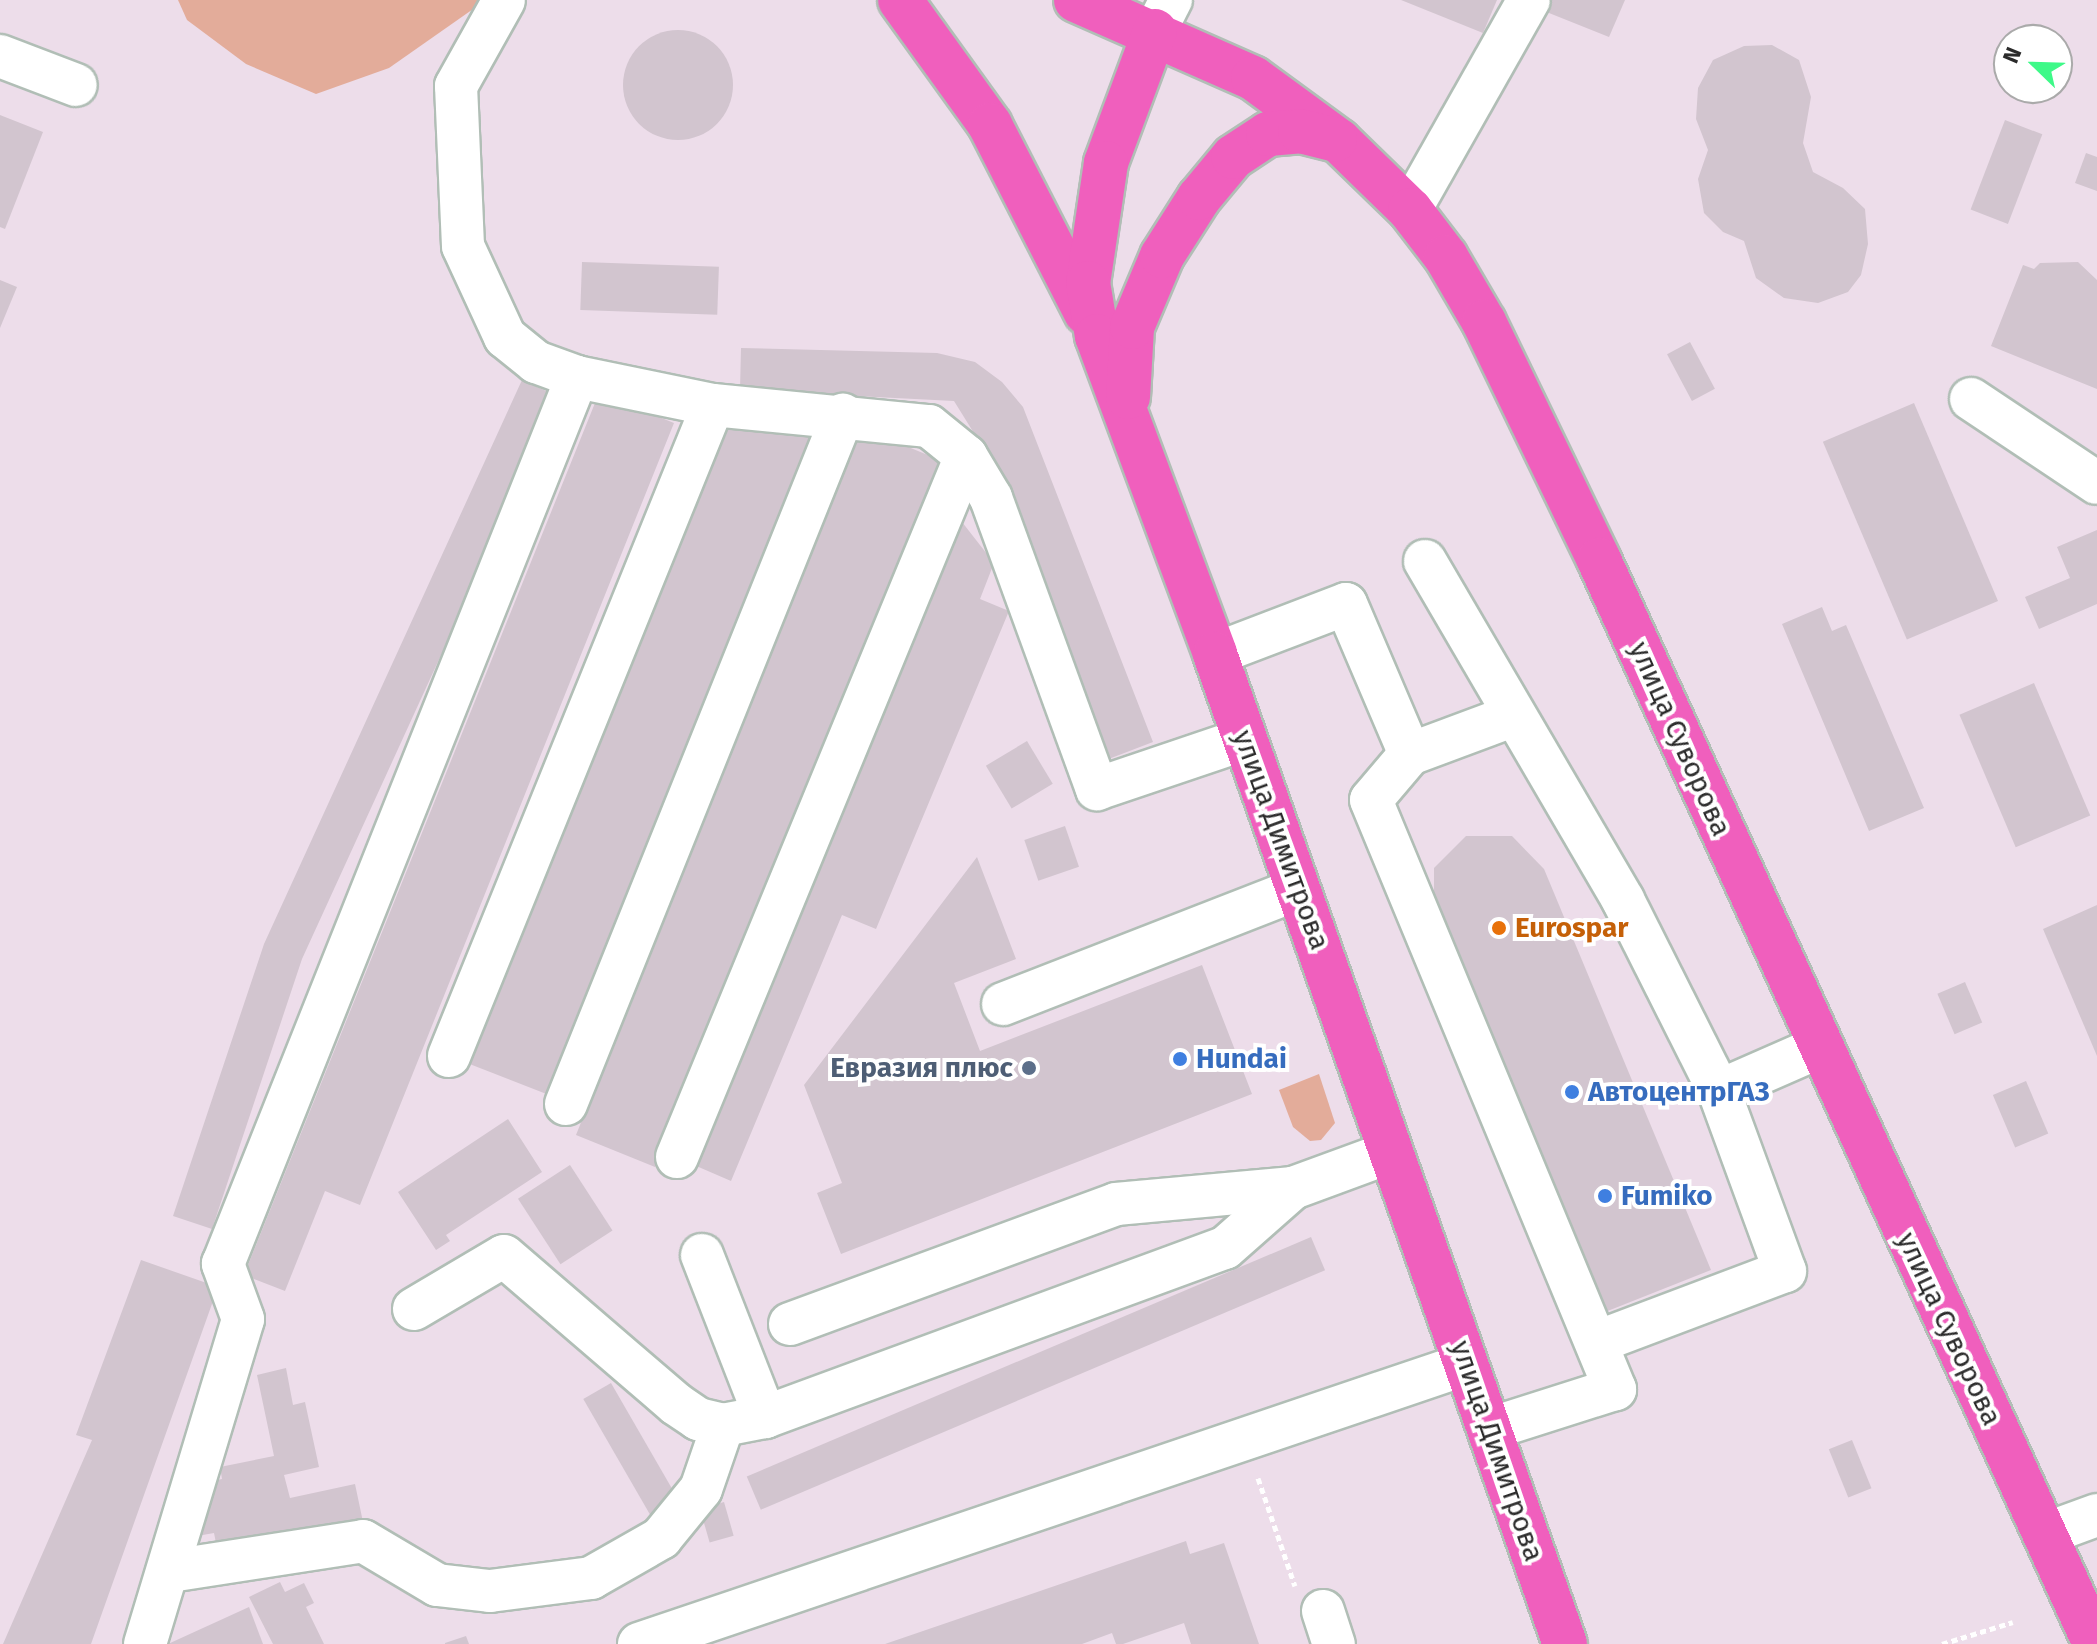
<!DOCTYPE html>
<meta charset="utf-8">
<style>
body{margin:0}
#map{position:relative;width:2097px;height:1644px;overflow:hidden;background:#edddea;font-family:"Fira Sans",sans-serif}
div>[style]{position:absolute}
.green>*{inset:0;background:#e3ac9a}
.building>*{inset:0;background:#d2c5cf;transform-origin:0 0}
.round{border-radius:50%}
.path>*{height:5px;margin-top:-2.5px;transform-origin:0;background:repeating-linear-gradient(90deg,#fff 0 6px,transparent 0 10px)}
.roads{filter:drop-shadow(2px 0 #b1beb6) drop-shadow(-2px 0 #b1beb6) drop-shadow(0 2px #b1beb6) drop-shadow(0 -2px #b1beb6)}
.minor>*{height:42px;margin:-21px;padding:0 21px;transform-origin:21px;border-radius:21px;background:#fff}
.major>*{height:44px;margin:-22px;padding:0 22px;transform-origin:22px;border-radius:22px;background:#f05fbd}
.dots>*{width:22px;height:22px;translate:-50% -50%;box-sizing:border-box;border:4px solid #fff;border-radius:50%}
span{translate:-50% -50%;white-space:nowrap;text-align:center;line-height:1.15;-webkit-text-stroke:8px #fff;paint-order:stroke}
.street-label{font-size:28px;color:#2b2b2b}
.food-label{font-size:28px;color:#c56008;font-weight:700}
.left{translate:0 -50%;text-align:left}
.shop-label{font-size:28px;color:#366cbe;font-weight:700}
.service-label{font-size:28px;color:#4e5e75;font-weight:700}
.right{translate:-100% -50%;text-align:right}
.north{position:absolute;left:1993px;top:24px;width:80px;height:80px;box-sizing:border-box;background:#fff;border:2px solid #aaa;border-radius:50%;rotate:293deg;font-size:22px;font-weight:700;line-height:32px;text-align:center;color:#2b2b2b}
.north::after{content:'';display:block;margin:auto;width:28px;height:36px;background:#3ef988;clip-path:polygon(50% 0,100% 100%,50% 72%,0 100%)}
</style>
<div id="map">
<div class="green">
<i style="clip-path:polygon(178px 0,486px 0,389px 68px,316px 94px,246px 64px,187px 20px)"></i>
<i style="clip-path:polygon(1319px 1074px,1335px 1123px,1321px 1140px,1310px 1141px,1293px 1127px,1279px 1090px)"></i>
</div>
<div class="building">
<i style="clip-path:polygon(1401px 0,1497px 0,1483px 33px)"></i>
<i style="clip-path:polygon(1549px 0,1625px 0,1609px 37px,1544px 11px)"></i>
<i class="round" style="left:623px;top:30px;width:110px;height:110px"></i>
<i style="clip-path:polygon(1772px 45px,1799px 60px,1811px 97px,1803px 143px,1813px 172px,1843px 188px,1865px 209px,1868px 244px,1861px 275px,1848px 292px,1818px 303px,1784px 298px,1756px 278px,1744px 241px,1723px 232px,1704px 213px,1698px 179px,1708px 150px,1696px 119px,1698px 88px,1713px 60px,1744px 46px)"></i>
<i style="clip-path:polygon(0 115px,43px 132px,5px 229px,0 227px)"></i>
<i style="left:2005px;top:120px;width:40px;height:96px;rotate:21deg"></i>
<i style="clip-path:polygon(2086px 153px,2097px 157px,2097px 191px,2075px 183px)"></i>
<i style="left:582px;top:262px;width:137px;height:48px;rotate:2deg"></i>
<i style="clip-path:polygon(2078px 262px,2097px 280px,2097px 389px,1991px 346px,2023px 265px,2034px 269px,2040px 263px)"></i>
<i style="clip-path:polygon(0 280px,17px 287px,0 328px)"></i>
<i style="left:1690px;top:342px;width:53px;height:26px;rotate:62deg"></i>
<i style="clip-path:polygon(741px 348px,937px 353px,975px 362px,1002px 382px,1023px 407px,1153px 742px,1106px 760px,1000px 475px,954px 401px,740px 390px)"></i>
<i style="clip-path:polygon(522px 380px,559px 397px,302px 959px,212px 1229px,173px 1216px,264px 944px)"></i>
<i style="clip-path:polygon(599px 393px,674px 423px,360px 1205px,325px 1191px,285px 1291px,244px 1275px)"></i>
<i style="left:1914px;top:403px;width:215px;height:99px;rotate:67deg"></i>
<i style="clip-path:polygon(777px 418px,815px 433px,549px 1095px,467px 1063px,723px 427px)"></i>
<i style="clip-path:polygon(855px 440px,896px 442px,940px 460px,655px 1167px,576px 1135px)"></i>
<i style="clip-path:polygon(962px 522px,994px 563px,980px 599px,1009px 611px,876px 929px,842px 915px,731px 1181px,694px 1165px)"></i>
<i style="clip-path:polygon(2097px 530px,2097px 604px,2039px 629px,2025px 597px,2070px 578px,2057px 547px)"></i>
<i style="clip-path:polygon(1822px 607px,1832px 631px,1846px 625px,1924px 808px,1869px 831px,1782px 624px)"></i>
<i style="left:2034px;top:683px;width:144px;height:81px;rotate:67deg"></i>
<i style="left:1027px;top:741px;width:50px;height:48px;rotate:59deg"></i>
<i style="left:1065px;top:826px;width:43px;height:43px;rotate:71deg"></i>
<i style="clip-path:polygon(1466px 836px,1512px 836px,1544px 869px,1711px 1270px,1600px 1314px,1434px 913px,1434px 868px)"></i>
<i style="clip-path:polygon(977px 857px,1016px 959px,954px 983px,980px 1051px,1202px 965px,1252px 1094px,841px 1254px,817px 1193px,842px 1183px,804px 1085px)"></i>
<i style="clip-path:polygon(2097px 905px,2097px 1056px,2043px 929px)"></i>
<i style="left:1965px;top:982px;width:44px;height:30px;rotate:67deg"></i>
<i style="left:2026px;top:1081px;width:57px;height:36px;rotate:67deg"></i>
<i style="clip-path:polygon(508px 1119px,542px 1172px,446px 1235px,450px 1241px,436px 1250px,398px 1192px)"></i>
<i style="left:570px;top:1165px;width:78px;height:62px;rotate:57deg"></i>
<i style="left:1311px;top:1237px;width:36px;height:613px;rotate:67deg"></i>
<i style="clip-path:polygon(141px 1260px,218px 1287px,91px 1644px,3px 1644px,92px 1440px,76px 1435px)"></i>
<i style="clip-path:polygon(286px 1368px,293px 1405px,305px 1402px,319px 1467px,284px 1475px,290px 1498px,355px 1484px,363px 1522px,218px 1553px,214px 1533px,197px 1536px,203px 1483px,222px 1479px,220px 1467px,274px 1456px,257px 1375px)"></i>
<i style="left:611px;top:1383px;width:138px;height:32px;rotate:60deg"></i>
<i style="left:1852px;top:1440px;width:52px;height:25px;rotate:68deg"></i>
<i style="left:724px;top:1502px;width:35px;height:25px;rotate:74deg"></i>
<i style="clip-path:polygon(1186px 1541px,1190px 1554px,1224px 1543px,1259px 1644px,1191px 1644px,1184px 1623px,1123px 1644px,1116px 1644px,1112px 1633px,1082px 1644px,885px 1644px)"></i>
<i style="clip-path:polygon(280px 1582px,285px 1592px,304px 1583px,314px 1603px,306px 1607px,324px 1644px,273px 1644px,249px 1597px)"></i>
<i style="clip-path:polygon(249px 1607px,263px 1644px,168px 1644px)"></i>
<i style="clip-path:polygon(466px 1636px,469px 1644px,445px 1644px,445px 1643px)"></i>
</div>
<div class="path">
<i style="left:1258px;top:1478px;width:114px;rotate:71.1deg"></i>
<i style="left:1942px;top:1644px;width:74px;rotate:-17.2deg"></i>
</div>
<div class="roads">
<div class="minor">
<i style="left:1155px;top:31px;width:35px;rotate:-63deg"></i>
<i style="left:0;top:56px;width:81px;rotate:20.9deg"></i>
<i style="left:1410px;top:210px;width:241px;rotate:-60.5deg"></i>
<i style="left:577px;top:377px;width:139px;rotate:11.6deg"></i>
<i style="left:713px;top:405px;width:217px;rotate:5.6deg"></i>
<i style="left:929px;top:426px;width:48px;rotate:39deg"></i>
<i style="left:966px;top:456px;width:49px;rotate:59.2deg"></i>
<i style="left:991px;top:498px;width:310px;rotate:70deg"></i>
<i style="left:1097px;top:789px;width:156px;rotate:-18.7deg"></i>
<i style="left:1971px;top:399px;width:151px;rotate:33.7deg"></i>
<i style="left:1425px;top:561px;width:393px;rotate:59.7deg"></i>
<i style="left:1623px;top:900px;width:214px;rotate:63.3deg"></i>
<i style="left:1719px;top:1091px;width:192px;rotate:69.9deg"></i>
<i style="left:1785px;top:1271px;width:201px;rotate:159.3deg"></i>
<i style="left:1215px;top:654px;width:140px;rotate:-20.9deg"></i>
<i style="left:1346px;top:604px;width:163px;rotate:66.9deg"></i>
<i style="left:1410px;top:754px;width:60px;rotate:130.3deg"></i>
<i style="left:1371px;top:800px;width:638px;rotate:67.5deg"></i>
<i style="left:1615px;top:1389px;width:132px;rotate:162.4deg"></i>
<i style="left:1410px;top:754px;width:109px;rotate:-20.4deg"></i>
<i style="left:1003px;top:1004px;width:317px;rotate:-21.3deg"></i>
<i style="left:449px;top:1056px;width:702px;rotate:-67.93deg"></i>
<i style="left:1719px;top:1091px;width:109px;rotate:-23.7deg"></i>
<i style="left:566px;top:1104px;width:743px;rotate:-68.1deg"></i>
<i style="left:677px;top:1157px;width:758px;rotate:-67.6deg"></i>
<i style="left:702px;top:1255px;width:174px;rotate:68.7deg"></i>
<i style="left:414px;top:1309px;width:104px;rotate:-30.5deg"></i>
<i style="left:504px;top:1256px;width:227px;rotate:40.7deg"></i>
<i style="left:676px;top:1404px;width:27px;rotate:34deg"></i>
<i style="left:698px;top:1419px;width:26px;rotate:13deg"></i>
<i style="left:723px;top:1425px;width:43px;rotate:-10.8deg"></i>
<i style="left:765px;top:1417px;width:490px;rotate:-20.2deg"></i>
<i style="left:1225px;top:1248px;width:91px;rotate:-41.4deg"></i>
<i style="left:1293px;top:1188px;width:104px;rotate:-20.2deg"></i>
<i style="left:790px;top:1324px;width:347px;rotate:-20.2deg"></i>
<i style="left:1116px;top:1204px;width:178px;rotate:-5.2deg"></i>
<i style="left:2045px;top:1534px;width:55px;rotate:-20.1deg"></i>
<i style="left:170px;top:1571px;width:195px;rotate:-8.8deg"></i>
<i style="left:363px;top:1541px;width:86px;rotate:30.7deg"></i>
<i style="left:437px;top:1585px;width:53px;rotate:6.5deg"></i>
<i style="left:490px;top:1591px;width:102px;rotate:-7.3deg"></i>
<i style="left:591px;top:1578px;width:81px;rotate:-29.7deg"></i>
<i style="left:661px;top:1538px;width:63px;rotate:-50.8deg"></i>
<i style="left:701px;top:1489px;width:68px;rotate:-71deg"></i>
<i style="left:1323px;top:1611px;width:35px;rotate:72deg"></i>
<i style="left:145px;top:1644px;width:339px;rotate:-73.2deg"></i>
<i style="left:243px;top:1319px;width:59px;rotate:-110deg"></i>
<i style="left:223px;top:1264px;width:955px;rotate:-68.24deg"></i>
<i style="left:577px;top:377px;width:44px;rotate:-159.9deg"></i>
<i style="left:536px;top:362px;width:40px;rotate:-141deg"></i>
<i style="left:505px;top:337px;width:100px;rotate:-114.8deg"></i>
<i style="left:463px;top:246px;width:160px;rotate:-92.5deg"></i>
<i style="left:456px;top:86px;width:98px;rotate:-60.8deg"></i>
<i style="left:639px;top:1644px;width:873px;rotate:-18.7deg"></i>
</div>
<div class="major">
<i style="left:900px;top:0;width:154px;rotate:54.2deg"></i>
<i style="left:990px;top:125px;width:211px;rotate:62.9deg"></i>
<i style="left:1076px;top:0;width:193px;rotate:23.8deg"></i>
<i style="left:1253px;top:78px;width:107px;rotate:36.2deg"></i>
<i style="left:1339px;top:141px;width:99px;rotate:44.2deg"></i>
<i style="left:1410px;top:210px;width:59px;rotate:52.5deg"></i>
<i style="left:1446px;top:257px;width:75px;rotate:59.7deg"></i>
<i style="left:1484px;top:322px;width:264px;rotate:64.2deg"></i>
<i style="left:1599px;top:560px;width:1192px;rotate:65.41deg"></i>
<i style="left:1155px;top:31px;width:141px;rotate:110.4deg"></i>
<i style="left:1106px;top:163px;width:121px;rotate:98.5deg"></i>
<i style="left:1088px;top:283px;width:54px;rotate:80.4deg"></i>
<i style="left:1097px;top:336px;width:339px;rotate:69.6deg"></i>
<i style="left:1215px;top:654px;width:1050px;rotate:70.53deg"></i>
<i style="left:1128px;top:397px;width:70px;rotate:-86.7deg"></i>
<i style="left:1132px;top:327px;width:77px;rotate:-67.1deg"></i>
<i style="left:1162px;top:256px;width:69px;rotate:-57.5deg"></i>
<i style="left:1199px;top:198px;width:53px;rotate:-50.3deg"></i>
<i style="left:1233px;top:157px;width:42px;rotate:-33.3deg"></i>
<i style="left:1268px;top:134px;width:32px;rotate:-5deg"></i>
<i style="left:1300px;top:131px;width:36px;rotate:14deg"></i>
</div>
</div>
<div class="dots">
<i style="left:1499px;top:928px;background:#e8710a"></i>
<i style="left:1180px;top:1059px;background:#3f7fe0"></i>
<i style="left:1029px;top:1068px;background:#5c6f8a"></i>
<i style="left:1572px;top:1092px;background:#3f7fe0"></i>
<i style="left:1605px;top:1196px;background:#3f7fe0"></i>
</div>
<div class="street-label">
<span style="left:1680px;top:739px;rotate:66deg">улица Суворова</span>
<span style="left:1281px;top:840px;rotate:70deg">улица Димитрова</span>
<span style="left:1949px;top:1329px;rotate:65deg">улица Суворова</span>
<span style="left:1497px;top:1451px;rotate:71deg">улица Димитрова</span>
</div>
<div class="food-label">
<span class="left" style="left:1515px;top:928px">Eurospar</span>
</div>
<div class="shop-label">
<span class="left" style="left:1196px;top:1059px">Hundai</span>
<span class="left" style="left:1588px;top:1092px">АвтоцентрГАЗ</span>
<span class="left" style="left:1621px;top:1196px">Fumiko</span>
</div>
<div class="service-label">
<span class="right" style="left:1013px;top:1068px">Евразия плюс</span>
</div>
<div class="north">N</div>
</div>
